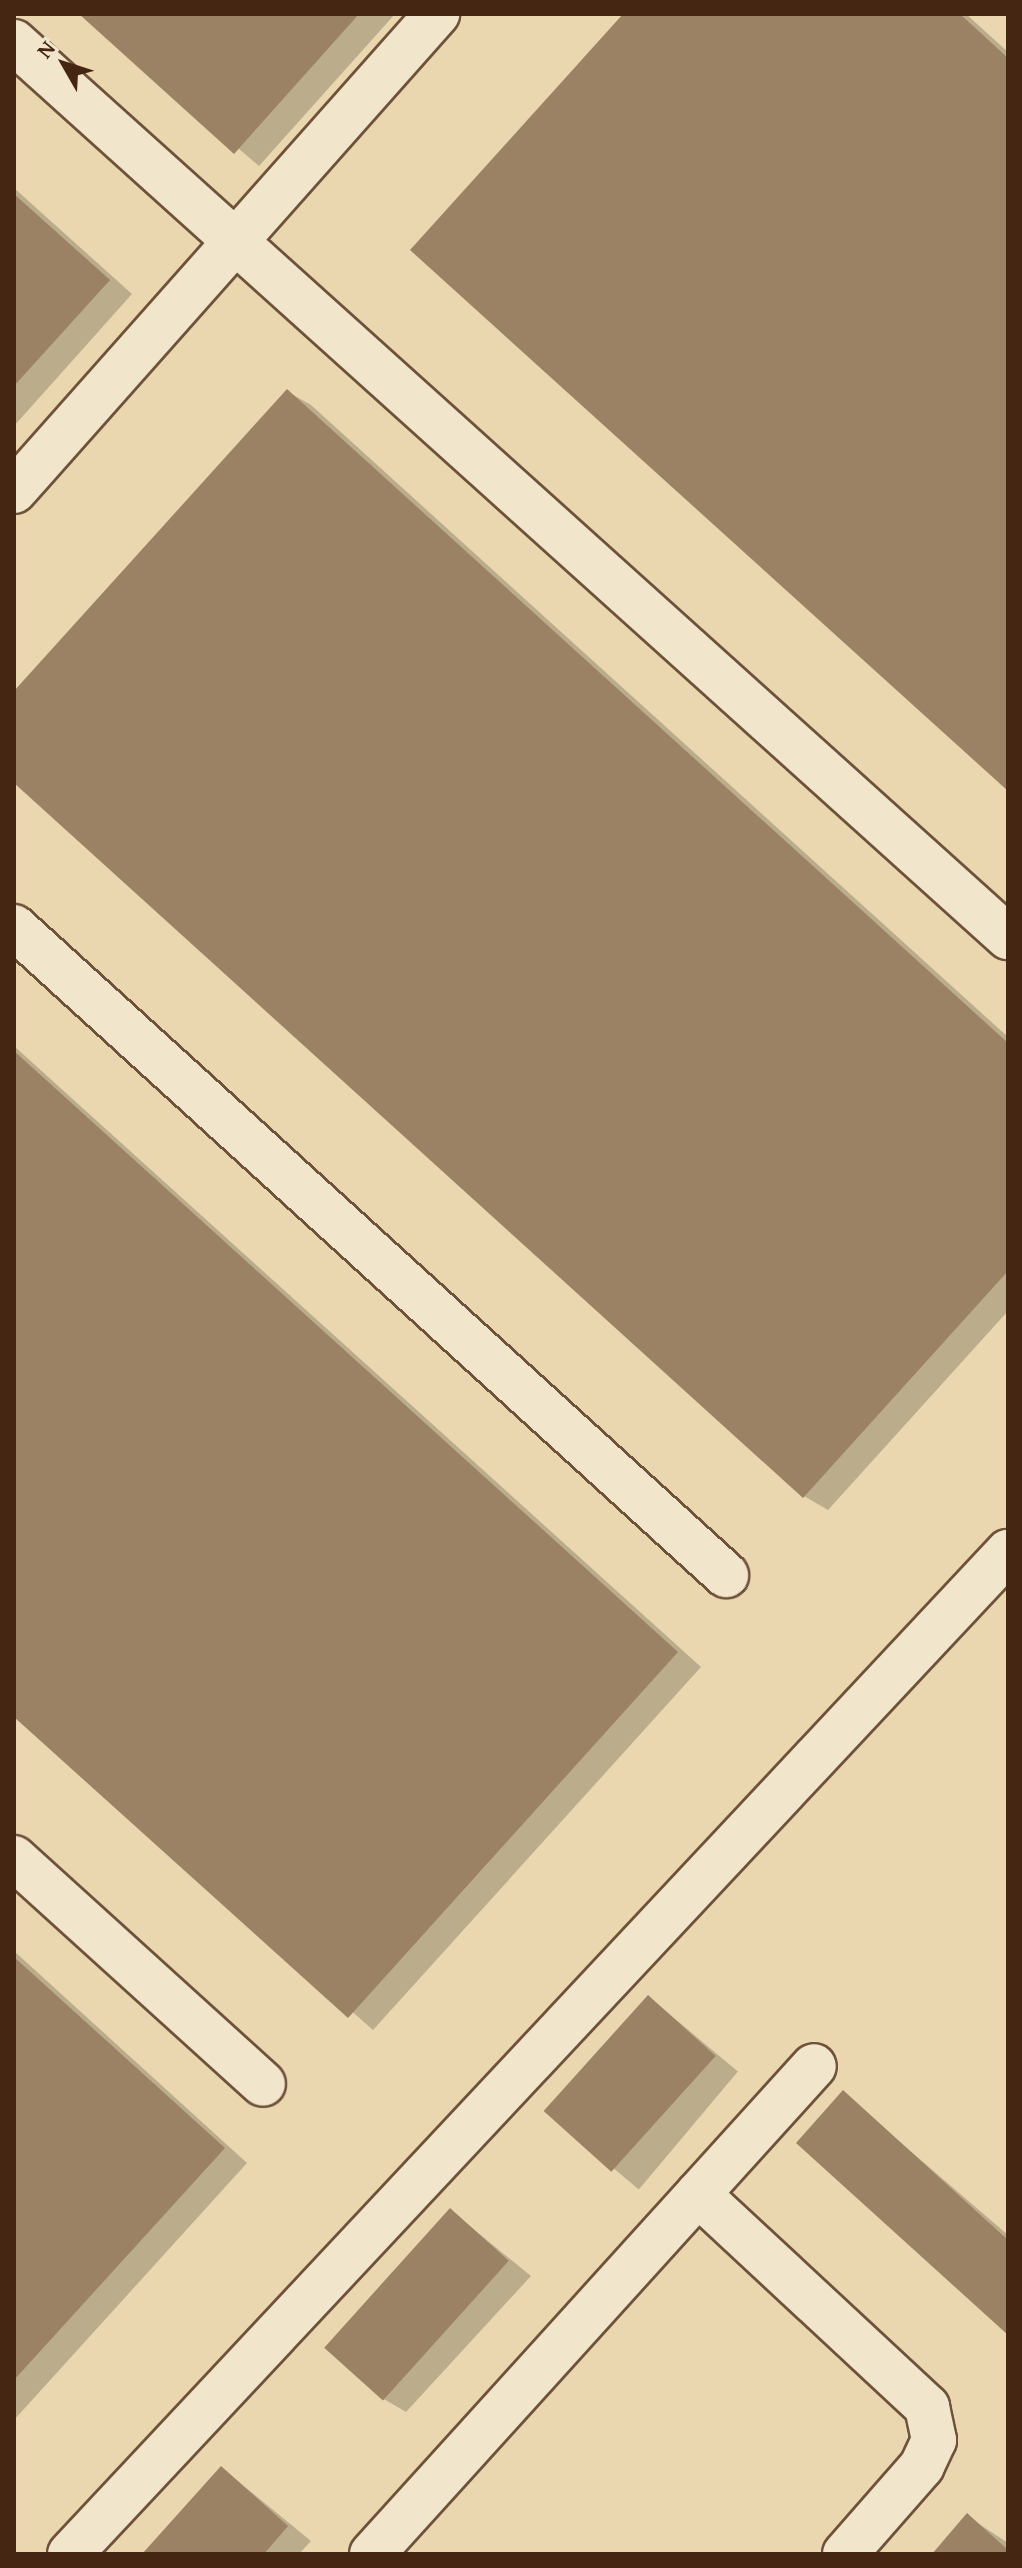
<!DOCTYPE html>
<style>
body{margin:0}
#map{position:relative;width:1022px;height:2568px;overflow:hidden;background:#ead7b0;font-family:"Gentium Book Plus",serif}
div>[style]{position:absolute}
.shadow>*{inset:0;background:#0003;transform-origin:0 0}
.building>*{inset:0;background:#9b8264;transform-origin:0 0}
.roads{filter:drop-shadow(2px 0 #6e523a) drop-shadow(-2px 0 #6e523a) drop-shadow(0 2px #6e523a) drop-shadow(0 -2px #6e523a)}
.minor>*{height:44px;margin:-22px;padding:0 22px;transform-origin:22px;border-radius:22px;background:#f1e5cc}
span{translate:-50% -50%;white-space:nowrap;text-align:center;line-height:1.15;-webkit-text-stroke:6px #f1e5cc;paint-order:stroke}
.frame{position:absolute;inset:0;border:16px solid #452612;pointer-events:none}
.north{position:absolute;left:24px;top:24px;width:80px;height:80px;-webkit-text-stroke:6px #f1e5cc;paint-order:stroke;rotate:309deg;font-size:22px;font-weight:700;line-height:32px;text-align:center;color:#452612}
.north::after{content:'';display:block;margin:auto;width:28px;height:36px;background:#452612;clip-path:polygon(50% 0,100% 100%,50% 72%,0 100%)}
</style>
<div id="map">
<div class="shadow">
<i style="clip-path:polygon(82px 14px,395px 14px,259px 166px)"></i>
<i style="clip-path:polygon(625px 14px,966px 14px,1008px 52px,1008px 788px)"></i>
<i style="clip-path:polygon(14px 188px,132px 294px,14px 426px)"></i>
<i style="clip-path:polygon(288px 392px,311px 405px,1008px 1037px,1008px 1311px,828px 1510px,804px 1496px,14px 780px,14px 694px)"></i>
<i style="clip-path:polygon(14px 1046px,701px 1667px,373px 2030px,14px 1714px)"></i>
<i style="clip-path:polygon(14px 1951px,247px 2163px,14px 2420px)"></i>
<i style="left:649px;top:1997px;width:116px;height:154px;rotate:40deg"></i>
<i style="clip-path:polygon(843px 2093px,1008px 2235px,1008px 2332px)"></i>
<i style="clip-path:polygon(450px 2210px,531px 2276px,406px 2412px,382px 2398px)"></i>
<i style="clip-path:polygon(222px 2468px,311px 2541px,299px 2554px,145px 2554px)"></i>
<i style="clip-path:polygon(967px 2516px,1008px 2543px,1008px 2554px,935px 2554px)"></i>
</div>
<div class="building">
<i style="clip-path:polygon(79px 14px,359px 14px,234px 154px)"></i>
<i style="clip-path:polygon(623px 14px,960px 14px,1008px 58px,1008px 791px,410px 250px)"></i>
<i style="clip-path:polygon(14px 194px,110px 280px,14px 386px)"></i>
<i style="clip-path:polygon(287px 389px,1008px 1043px,1008px 1271px,803px 1498px,14px 783px,14px 691px)"></i>
<i style="clip-path:polygon(14px 1051px,678px 1652px,348px 2018px,14px 1717px)"></i>
<i style="clip-path:polygon(14px 1957px,225px 2148px,14px 2380px)"></i>
<i style="left:648px;top:1995px;width:91px;height:156px;rotate:42deg"></i>
<i style="clip-path:polygon(843px 2090px,1008px 2240px,1008px 2335px,796px 2143px)"></i>
<i style="left:450px;top:2208px;width:79px;height:188px;rotate:42deg"></i>
<i style="clip-path:polygon(221px 2466px,288px 2526px,264px 2554px,142px 2554px)"></i>
<i style="clip-path:polygon(967px 2513px,1008px 2550px,1008px 2554px,932px 2554px)"></i>
</div>
<div class="roads">
<div class="minor">
<i style="left:14px;top:42px;width:1338px;rotate:42deg"></i>
<i style="left:14px;top:491px;width:638px;rotate:-48.43deg"></i>
<i style="left:14px;top:927px;width:963px;rotate:42.31deg"></i>
<i style="left:14px;top:1858px;width:336px;rotate:42.2deg"></i>
<i style="left:698px;top:2194px;width:313px;rotate:42.9deg"></i>
<i style="left:927px;top:2407px;width:34px;rotate:78deg"></i>
<i style="left:934px;top:2440px;width:29px;rotate:115deg"></i>
<i style="left:922px;top:2466px;width:117px;rotate:131.2deg"></i>
<i style="left:70px;top:2554px;width:1373px;rotate:-46.89deg"></i>
<i style="left:372px;top:2554px;width:658px;rotate:-47.83deg"></i>
</div>
</div>
<div class="frame"></div>
<div class="north">N</div>
</div>
